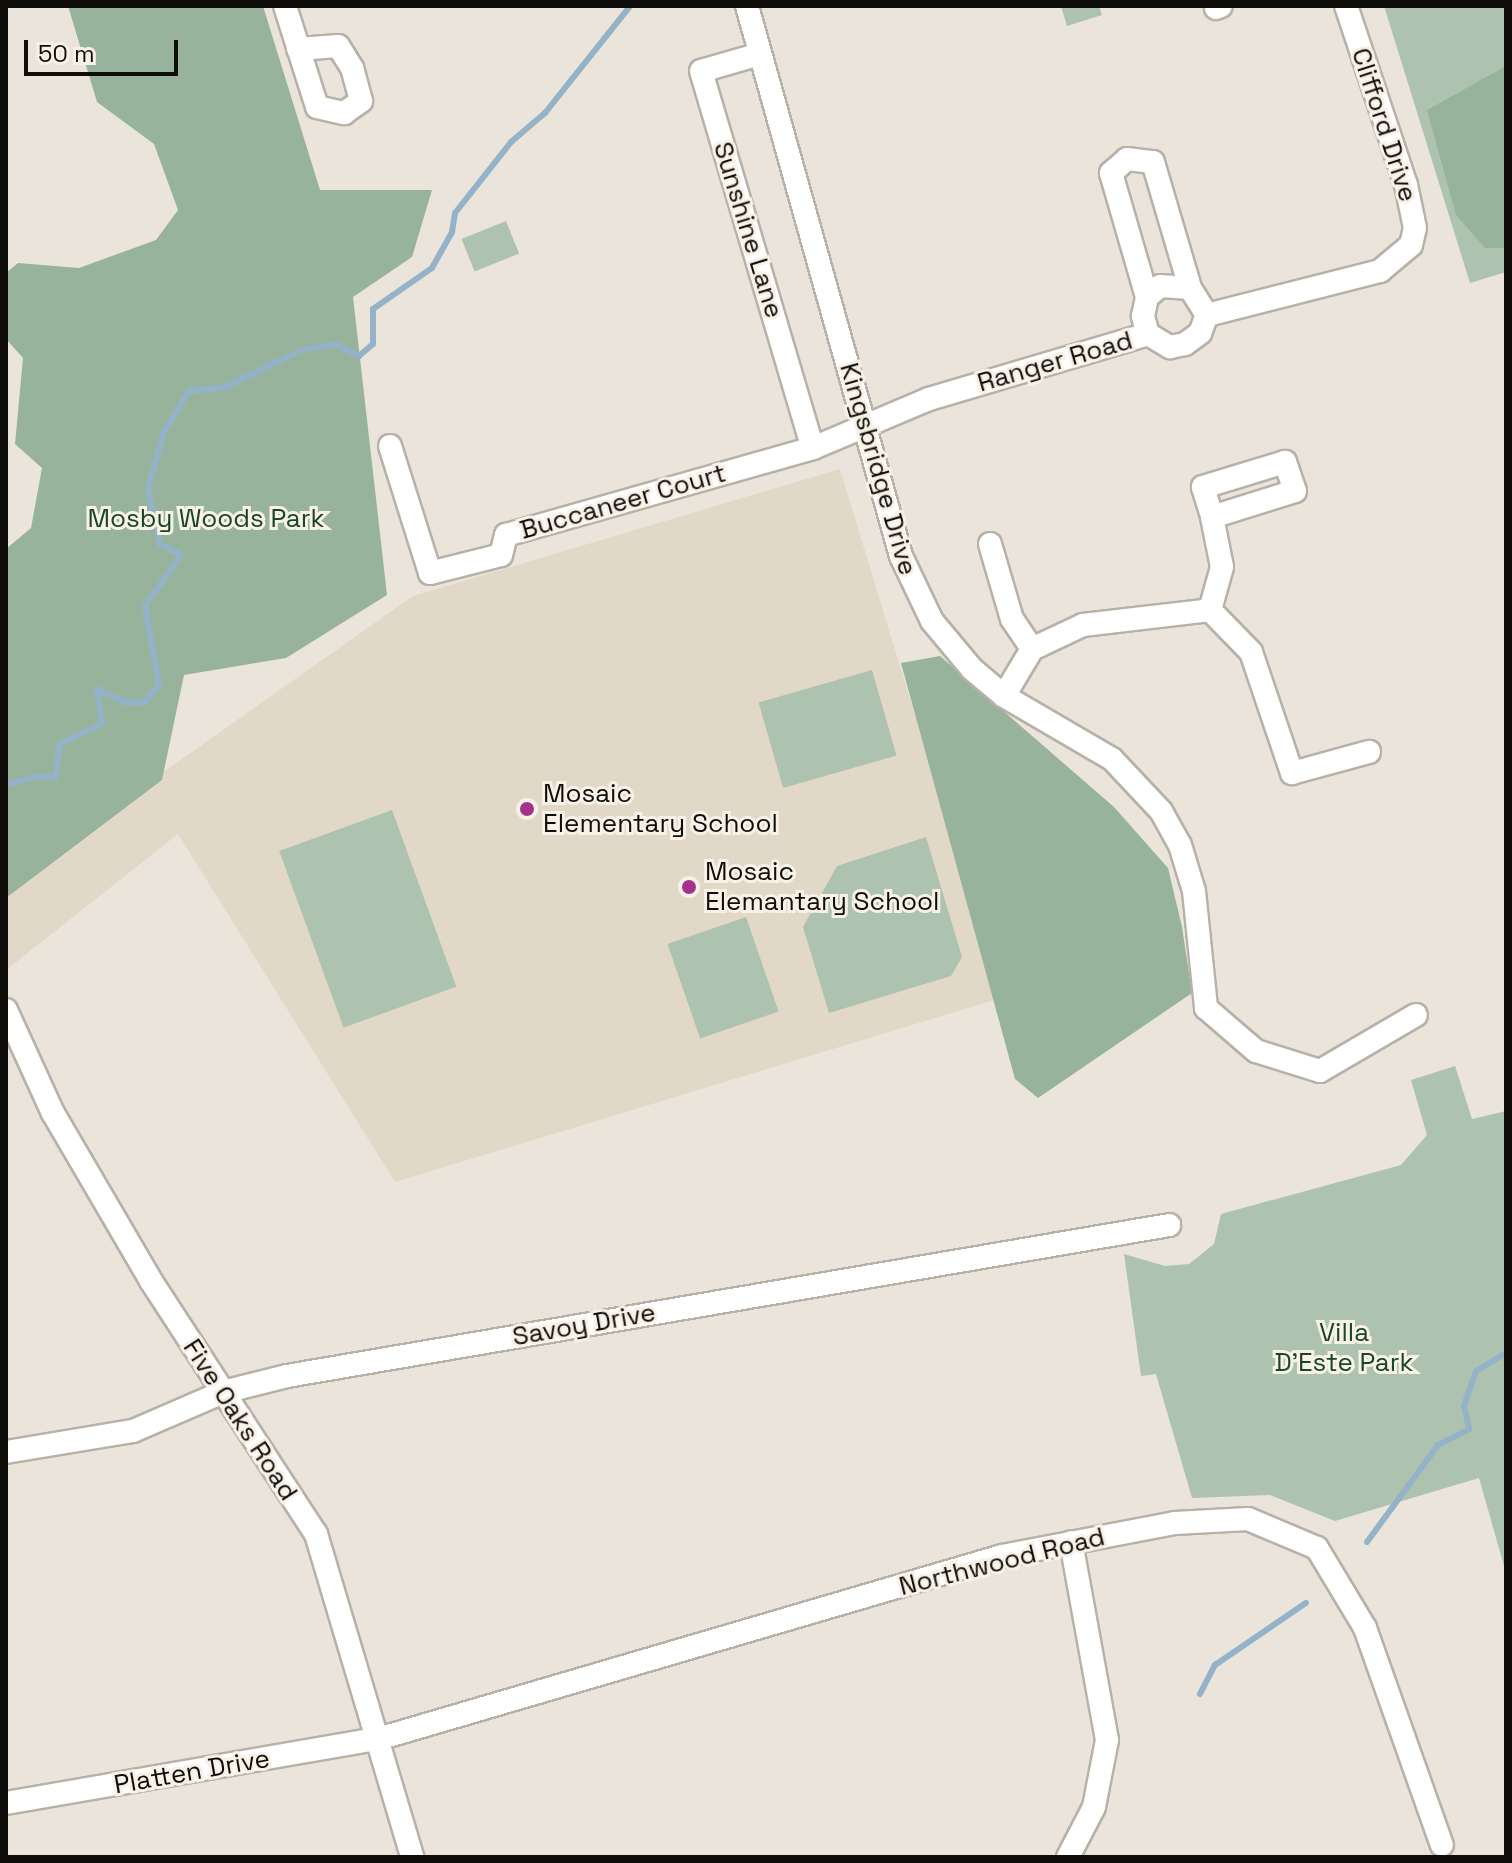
<!DOCTYPE html>
<style>
body{margin:0}
#map{position:relative;width:1512px;height:1863px;overflow:hidden;background:#eae4da;font-family:"Space Grotesk",sans-serif}
div>[style]{position:absolute}
.built>*{inset:0;background:#e2d8c7}
.green>*{inset:0;background:#adc3b0;transform-origin:0 0}
.forest>*{inset:0;background:#98b39c}
.stream>*{height:6px;margin:-3px;padding:0 3px;transform-origin:3px;border-radius:3px;background:#95b3c8}
.roads{filter:drop-shadow(2px 0 #b7b1a7) drop-shadow(-2px 0 #b7b1a7) drop-shadow(0 2px #b7b1a7) drop-shadow(0 -2px #b7b1a7)}
.minor>*{height:22px;margin:-11px;padding:0 11px;transform-origin:11px;border-radius:11px;background:#fff}
.dots>*{width:22px;height:22px;translate:-50% -50%;box-sizing:border-box;border:4px solid #f7f1e7;border-radius:50%}
span{translate:-50% -50%;white-space:nowrap;text-align:center;line-height:1.15;-webkit-text-stroke:6px #f7f1e7;paint-order:stroke}
.street-label{font-size:26px;color:#0f0d0a}
.park-label{font-size:26px;color:#1a4625}
.poi-label{font-size:26px;color:#0f0d0a}
.left{translate:0 -50%;text-align:left}
.frame{position:absolute;inset:0;border:8px solid #0f0d0a;pointer-events:none}
.scale{position:absolute;left:24px;top:40px;width:154px;height:36px;box-sizing:border-box;border:4px solid #0f0d0a;border-top:0;padding-left:10px;font-size:24px;line-height:28px;white-space:nowrap;color:#0f0d0a;-webkit-text-stroke:6px #f7f1e7;paint-order:stroke}
</style>
<div id="map">
<div class="built">
<i style="clip-path:polygon(840px 469px,1001px 998px,395px 1182px,178px 834px,6px 970px,6px 883px,413px 596px)"></i>
</div>
<div class="green">
<i style="clip-path:polygon(1061px 6px,1099px 6px,1102px 15px,1067px 26px)"></i>
<i style="clip-path:polygon(1384px 6px,1506px 6px,1506px 272px,1470px 283px)"></i>
<i style="left:506px;top:221px;width:35px;height:48px;rotate:68deg"></i>
<i style="left:872px;top:670px;width:89px;height:118px;rotate:74deg"></i>
<i style="left:392px;top:810px;width:188px;height:120px;rotate:70deg"></i>
<i style="clip-path:polygon(926px 837px,962px 957px,951px 976px,829px 1013px,803px 927px,837px 866px)"></i>
<i style="left:746px;top:917px;width:100px;height:83px;rotate:71deg"></i>
<i style="clip-path:polygon(1455px 1066px,1472px 1119px,1506px 1111px,1506px 1573px,1479px 1478px,1335px 1521px,1270px 1495px,1192px 1498px,1156px 1374px,1141px 1376px,1124px 1254px,1165px 1266px,1189px 1264px,1214px 1244px,1221px 1214px,1401px 1165px,1427px 1135px,1411px 1080px)"></i>
</div>
<div class="forest">
<i style="clip-path:polygon(68px 6px,263px 6px,320px 190px,432px 190px,412px 257px,353px 297px,387px 595px,286px 658px,184px 675px,162px 780px,6px 898px,6px 549px,31px 528px,42px 468px,15px 444px,23px 358px,6px 339px,6px 273px,18px 263px,79px 268px,156px 240px,178px 210px,154px 144px,97px 102px)"></i>
<i style="clip-path:polygon(1506px 66px,1506px 248px,1485px 248px,1456px 215px,1427px 110px)"></i>
<i style="clip-path:polygon(940px 656px,1114px 807px,1168px 868px,1182px 927px,1192px 993px,1038px 1098px,1015px 1079px,901px 663px)"></i>
</div>
<div class="stream">
<i style="left:6px;top:785px;width:34px;rotate:-15deg"></i>
<i style="left:39px;top:776px;width:16px;rotate:7deg"></i>
<i style="left:55px;top:778px;width:34px;rotate:-82deg"></i>
<i style="left:60px;top:744px;width:47px;rotate:-25.5deg"></i>
<i style="left:102px;top:724px;width:35px;rotate:-98deg"></i>
<i style="left:97px;top:689px;width:33px;rotate:25deg"></i>
<i style="left:127px;top:703px;width:18px;rotate:-3deg"></i>
<i style="left:145px;top:702px;width:22px;rotate:-51deg"></i>
<i style="left:159px;top:685px;width:80px;rotate:-100deg"></i>
<i style="left:145px;top:606px;width:62px;rotate:-54.8deg"></i>
<i style="left:181px;top:555px;width:24px;rotate:-152deg"></i>
<i style="left:160px;top:544px;width:55px;rotate:-102.5deg"></i>
<i style="left:148px;top:490px;width:58px;rotate:-75deg"></i>
<i style="left:163px;top:434px;width:50px;rotate:-58.8deg"></i>
<i style="left:189px;top:391px;width:36px;rotate:-6deg"></i>
<i style="left:225px;top:387px;width:85px;rotate:-25.7deg"></i>
<i style="left:302px;top:350px;width:34px;rotate:-10deg"></i>
<i style="left:335px;top:344px;width:27px;rotate:27deg"></i>
<i style="left:359px;top:356px;width:18px;rotate:-41deg"></i>
<i style="left:373px;top:344px;width:35px;rotate:-90deg"></i>
<i style="left:373px;top:309px;width:72px;rotate:-34.8deg"></i>
<i style="left:432px;top:268px;width:41px;rotate:-60.9deg"></i>
<i style="left:452px;top:232px;width:19px;rotate:-81deg"></i>
<i style="left:455px;top:213px;width:90px;rotate:-51.7deg"></i>
<i style="left:511px;top:142px;width:45px;rotate:-40.5deg"></i>
<i style="left:545px;top:113px;width:137px;rotate:-51.5deg"></i>
<i style="left:1367px;top:1542px;width:120px;rotate:-53.8deg"></i>
<i style="left:1438px;top:1445px;width:35px;rotate:-27deg"></i>
<i style="left:1469px;top:1429px;width:24px;rotate:-102deg"></i>
<i style="left:1464px;top:1406px;width:37px;rotate:-71deg"></i>
<i style="left:1476px;top:1371px;width:35px;rotate:-31deg"></i>
<i style="left:1200px;top:1694px;width:33px;rotate:-63deg"></i>
<i style="left:1215px;top:1665px;width:110px;rotate:-34.3deg"></i>
</div>
<div class="roads">
<div class="minor">
<i style="left:285px;top:6px;width:106px;rotate:72.4deg"></i>
<i style="left:317px;top:107px;width:28px;rotate:13deg"></i>
<i style="left:344px;top:113px;width:21px;rotate:-35deg"></i>
<i style="left:361px;top:101px;width:34px;rotate:-105deg"></i>
<i style="left:352px;top:68px;width:26px;rotate:-122deg"></i>
<i style="left:338px;top:46px;width:40px;rotate:175.7deg"></i>
<i style="left:747px;top:6px;width:571px;rotate:74.36deg"></i>
<i style="left:901px;top:556px;width:72px;rotate:64.5deg"></i>
<i style="left:932px;top:621px;width:62px;rotate:50.2deg"></i>
<i style="left:972px;top:669px;width:42px;rotate:40.2deg"></i>
<i style="left:1004px;top:696px;width:125px;rotate:30.3deg"></i>
<i style="left:1112px;top:759px;width:71px;rotate:46.7deg"></i>
<i style="left:1161px;top:811px;width:39px;rotate:61deg"></i>
<i style="left:1180px;top:845px;width:48px;rotate:73.1deg"></i>
<i style="left:1194px;top:891px;width:118px;rotate:84.1deg"></i>
<i style="left:1206px;top:1008px;width:66px;rotate:40.7deg"></i>
<i style="left:1256px;top:1051px;width:67px;rotate:17.4deg"></i>
<i style="left:1320px;top:1071px;width:111px;rotate:-30.3deg"></i>
<i style="left:1216px;top:8px;width:5px;rotate:-22deg"></i>
<i style="left:760px;top:54px;width:61px;rotate:163.9deg"></i>
<i style="left:701px;top:71px;width:393px;rotate:73.5deg"></i>
<i style="left:1147px;top:297px;width:17px;rotate:-40deg"></i>
<i style="left:1160px;top:286px;width:30px;rotate:4deg"></i>
<i style="left:1207px;top:315px;width:179px;rotate:-14.3deg"></i>
<i style="left:1380px;top:271px;width:40px;rotate:-40deg"></i>
<i style="left:1411px;top:245px;width:17px;rotate:-77deg"></i>
<i style="left:1415px;top:228px;width:44px;rotate:-101.8deg"></i>
<i style="left:1406px;top:185px;width:189px;rotate:-108.5deg"></i>
<i style="left:1148px;top:334px;width:19px;rotate:-106deg"></i>
<i style="left:1143px;top:316px;width:19px;rotate:-78deg"></i>
<i style="left:1147px;top:297px;width:129px;rotate:-106.2deg"></i>
<i style="left:1111px;top:173px;width:21px;rotate:-41deg"></i>
<i style="left:1127px;top:159px;width:26px;rotate:7deg"></i>
<i style="left:1153px;top:162px;width:131px;rotate:73.6deg"></i>
<i style="left:1190px;top:288px;width:32px;rotate:58deg"></i>
<i style="left:1148px;top:334px;width:26px;rotate:31deg"></i>
<i style="left:1170px;top:347px;width:15px;rotate:-11deg"></i>
<i style="left:1185px;top:344px;width:19px;rotate:-36deg"></i>
<i style="left:1200px;top:333px;width:19px;rotate:-69deg"></i>
<i style="left:390px;top:446px;width:133px;rotate:72.5deg"></i>
<i style="left:430px;top:573px;width:73px;rotate:-14.2deg"></i>
<i style="left:501px;top:555px;width:21px;rotate:-76deg"></i>
<i style="left:506px;top:535px;width:319px;rotate:-15.8deg"></i>
<i style="left:813px;top:448px;width:126px;rotate:-22.9deg"></i>
<i style="left:929px;top:399px;width:228px;rotate:-16.5deg"></i>
<i style="left:990px;top:544px;width:78px;rotate:73.7deg"></i>
<i style="left:1012px;top:619px;width:36px;rotate:56deg"></i>
<i style="left:1210px;top:610px;width:45px;rotate:-74.4deg"></i>
<i style="left:1222px;top:567px;width:51px;rotate:-101.3deg"></i>
<i style="left:1212px;top:517px;width:87px;rotate:-17.4deg"></i>
<i style="left:1295px;top:491px;width:31px;rotate:-109deg"></i>
<i style="left:1285px;top:462px;width:86px;rotate:163deg"></i>
<i style="left:1203px;top:487px;width:31px;rotate:73deg"></i>
<i style="left:1004px;top:696px;width:55px;rotate:-59.2deg"></i>
<i style="left:1032px;top:649px;width:56px;rotate:-25.2deg"></i>
<i style="left:1083px;top:625px;width:128px;rotate:-6.7deg"></i>
<i style="left:1210px;top:610px;width:59px;rotate:45.7deg"></i>
<i style="left:1251px;top:652px;width:128px;rotate:71.3deg"></i>
<i style="left:1292px;top:773px;width:80px;rotate:-15.3deg"></i>
<i style="left:6px;top:1010px;width:113px;rotate:65.5deg"></i>
<i style="left:53px;top:1113px;width:194px;rotate:59.7deg"></i>
<i style="left:151px;top:1281px;width:302px;rotate:56.9deg"></i>
<i style="left:316px;top:1534px;width:337px;rotate:73.4deg"></i>
<i style="left:6px;top:1452px;width:129px;rotate:-9.4deg"></i>
<i style="left:133px;top:1431px;width:98px;rotate:-23.4deg"></i>
<i style="left:223px;top:1392px;width:66px;rotate:-14deg"></i>
<i style="left:287px;top:1376px;width:895px;rotate:-9.71deg"></i>
<i style="left:6px;top:1803px;width:377px;rotate:-9.8deg"></i>
<i style="left:378px;top:1739px;width:650px;rotate:-16.34deg"></i>
<i style="left:1002px;top:1556px;width:176px;rotate:-10.8deg"></i>
<i style="left:1175px;top:1523px;width:73px;rotate:-3.1deg"></i>
<i style="left:1248px;top:1519px;width:75px;rotate:22.8deg"></i>
<i style="left:1317px;top:1548px;width:93px;rotate:59deg"></i>
<i style="left:1365px;top:1628px;width:230px;rotate:70.5deg"></i>
<i style="left:1068px;top:1857px;width:56px;rotate:-62.5deg"></i>
<i style="left:1094px;top:1807px;width:68px;rotate:-79deg"></i>
<i style="left:1107px;top:1740px;width:201px;rotate:-100.3deg"></i>
</div>
</div>
<div class="dots">
<i style="left:527px;top:809px;background:#a7328b"></i>
<i style="left:689px;top:887px;background:#a7328b"></i>
</div>
<div class="street-label">
<span style="left:1384px;top:125px;rotate:72deg">Clifford Drive</span>
<span style="left:748px;top:230px;rotate:73deg">Sunshine Lane</span>
<span style="left:1055px;top:362px;rotate:-16deg">Ranger Road</span>
<span style="left:878px;top:469px;rotate:74deg">Kingsbridge Drive</span>
<span style="left:623px;top:502px;rotate:-16deg">Buccaneer Court</span>
<span style="left:584px;top:1325px;rotate:-10deg">Savoy Drive</span>
<span style="left:240px;top:1420px;rotate:57deg">Five Oaks Road</span>
<span style="left:1002px;top:1562px;rotate:-14deg">Northwood Road</span>
<span style="left:192px;top:1772px;rotate:-10deg">Platten Drive</span>
</div>
<div class="park-label">
<span style="left:206px;top:519px">Mosby Woods Park</span>
<span style="left:1344px;top:1348px">Villa<br>D'Este Park</span>
</div>
<div class="poi-label">
<span class="left" style="left:543px;top:809px">Mosaic<br>Elementary School</span>
<span class="left" style="left:705px;top:887px">Mosaic<br>Elemantary School</span>
</div>
<div class="frame"></div>
<div class="scale">50 m</div>
</div>
